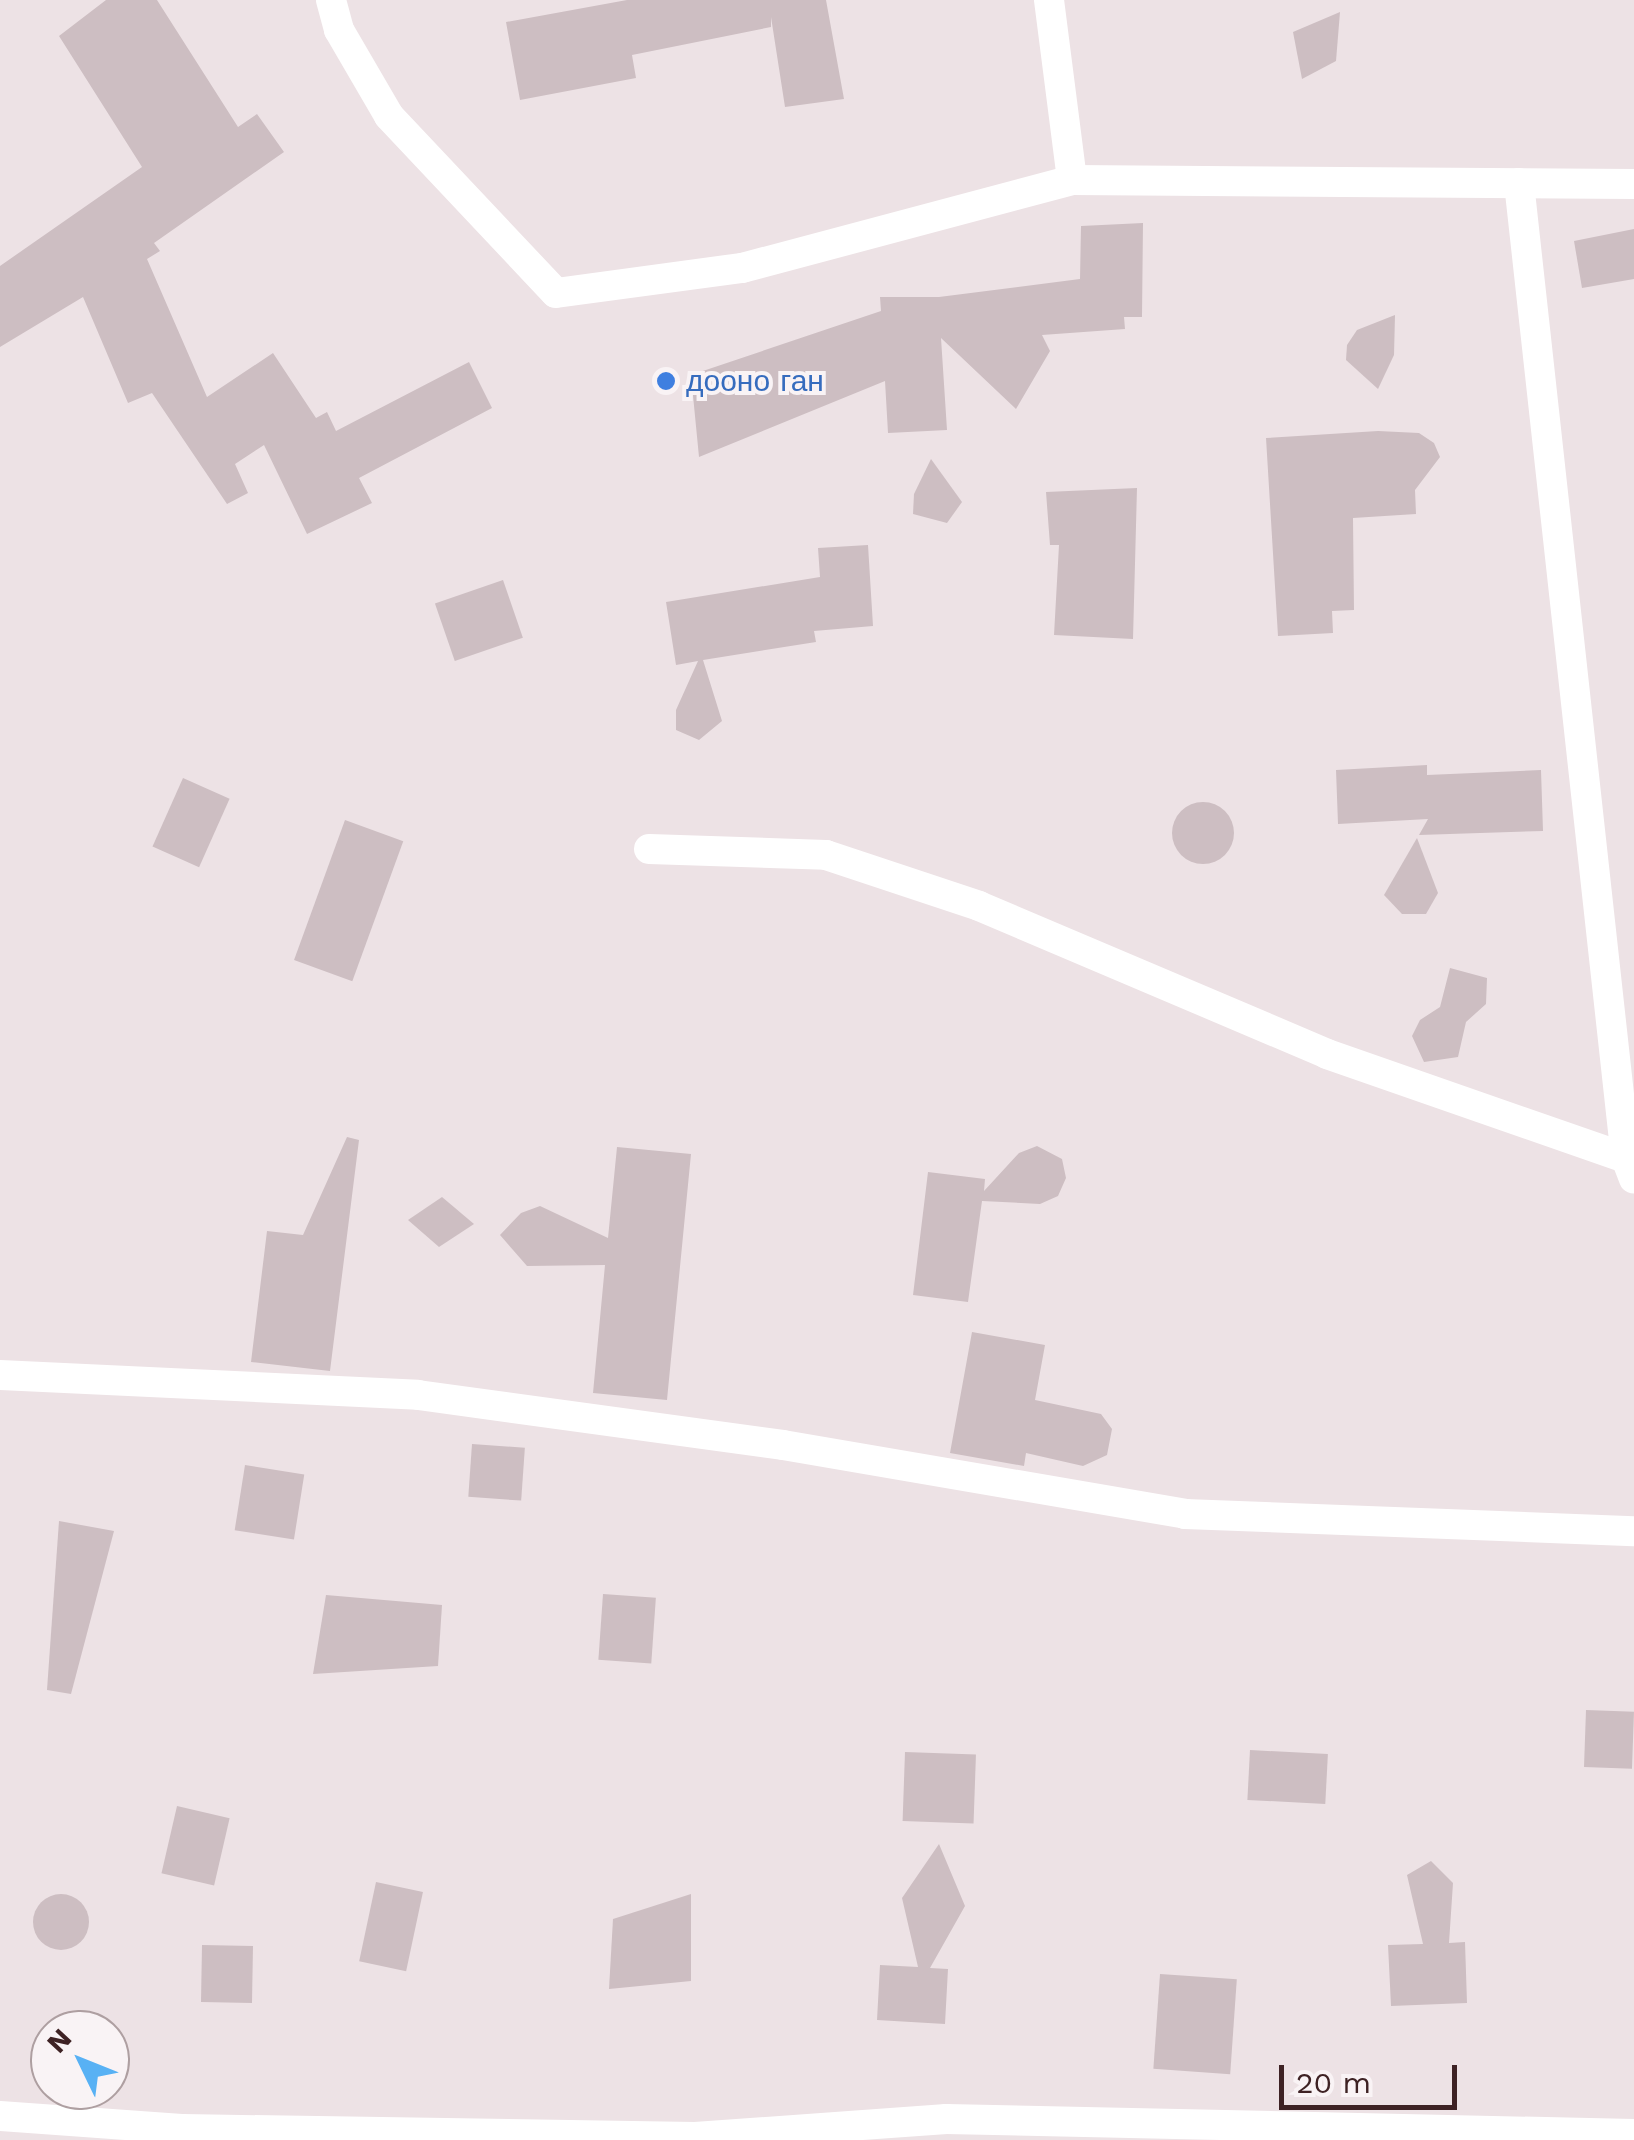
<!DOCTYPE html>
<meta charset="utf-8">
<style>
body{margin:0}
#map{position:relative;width:1634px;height:2140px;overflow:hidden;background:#ede2e5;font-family:"Work Sans",sans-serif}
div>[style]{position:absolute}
.building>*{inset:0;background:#cdbec2;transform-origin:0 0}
.round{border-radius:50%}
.street>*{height:30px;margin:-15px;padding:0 15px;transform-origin:15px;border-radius:15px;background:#fff}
.dots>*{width:28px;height:28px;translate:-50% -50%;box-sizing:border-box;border:5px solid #f9f3f5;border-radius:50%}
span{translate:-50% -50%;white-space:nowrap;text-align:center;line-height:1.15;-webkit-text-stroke:8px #f9f3f5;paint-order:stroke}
.shop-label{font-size:30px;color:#366cbe}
.left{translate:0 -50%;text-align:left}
.north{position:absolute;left:30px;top:2010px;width:100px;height:100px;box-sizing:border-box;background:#f9f3f5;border:2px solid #ae9fa1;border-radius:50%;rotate:313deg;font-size:28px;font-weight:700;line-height:40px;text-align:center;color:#3e2224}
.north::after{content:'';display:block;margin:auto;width:35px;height:45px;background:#58b1f4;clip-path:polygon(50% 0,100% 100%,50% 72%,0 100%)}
.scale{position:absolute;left:1279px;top:2065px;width:178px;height:45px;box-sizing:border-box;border:5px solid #3e2224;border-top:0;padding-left:12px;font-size:30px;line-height:35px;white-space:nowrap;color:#3e2224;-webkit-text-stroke:8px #f9f3f5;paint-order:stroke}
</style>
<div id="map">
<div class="building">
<i style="clip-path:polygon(106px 0,157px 0,238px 127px,257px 114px,284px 152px,154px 243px,160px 251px,147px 259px,207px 397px,273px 353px,316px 418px,327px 412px,336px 431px,469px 362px,492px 408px,359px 478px,372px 503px,307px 534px,264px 445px,235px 464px,248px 493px,227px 504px,152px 393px,128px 403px,83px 297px,0 347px,0 266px,142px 167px,59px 36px)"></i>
<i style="clip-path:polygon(627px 0,826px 0,844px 99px,785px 107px,771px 17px,771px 27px,632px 55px,636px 78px,520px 100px,506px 22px)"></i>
<i style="clip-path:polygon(1340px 12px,1336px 61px,1302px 79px,1293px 32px)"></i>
<i style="clip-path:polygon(1143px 223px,1142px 317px,1124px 317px,1125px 329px,1042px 335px,1050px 351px,1016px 409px,941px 338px,947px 430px,888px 433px,885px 381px,699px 457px,691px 375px,881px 311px,880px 297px,939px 297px,1080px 279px,1081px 226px)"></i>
<i style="clip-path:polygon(1634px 229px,1634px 279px,1582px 288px,1574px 241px)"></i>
<i style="clip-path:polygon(1395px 315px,1394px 355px,1378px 389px,1346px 360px,1347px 345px,1357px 330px)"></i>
<i style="clip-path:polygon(1378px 431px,1419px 433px,1434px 443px,1440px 457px,1415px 490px,1416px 514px,1353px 518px,1354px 610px,1332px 611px,1333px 633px,1278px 636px,1266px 438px)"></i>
<i style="clip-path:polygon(931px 459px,962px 502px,947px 523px,913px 514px,914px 494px)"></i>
<i style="clip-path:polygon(1137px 488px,1133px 639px,1054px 635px,1059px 545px,1050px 545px,1046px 492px)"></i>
<i style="clip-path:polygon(868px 545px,873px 626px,814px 631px,816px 642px,703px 660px,722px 721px,699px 740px,676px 730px,676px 710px,698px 661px,676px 665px,666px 602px,820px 577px,818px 548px)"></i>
<i style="left:503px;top:580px;width:61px;height:72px;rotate:71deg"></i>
<i style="clip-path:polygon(1427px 765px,1427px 775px,1541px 770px,1543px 831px,1419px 835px,1428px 819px,1338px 824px,1336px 770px)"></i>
<i style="left:183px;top:778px;width:51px;height:75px;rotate:24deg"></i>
<i class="round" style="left:1172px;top:802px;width:62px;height:62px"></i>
<i style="left:345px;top:820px;width:62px;height:149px;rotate:20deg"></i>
<i style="clip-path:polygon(1417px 838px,1438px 893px,1426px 914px,1402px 914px,1384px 895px)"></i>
<i style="clip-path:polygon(1450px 968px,1487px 978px,1486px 1004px,1466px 1022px,1458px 1057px,1424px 1062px,1412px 1036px,1420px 1020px,1440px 1007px)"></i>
<i style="clip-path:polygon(347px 1137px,359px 1140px,330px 1371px,251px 1362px,267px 1231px,303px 1235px)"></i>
<i style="clip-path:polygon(1037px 1146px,1062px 1159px,1066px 1178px,1058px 1196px,1040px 1204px,982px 1201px,968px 1302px,913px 1295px,928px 1172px,985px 1179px,984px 1191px,1019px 1153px)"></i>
<i style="clip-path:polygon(617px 1147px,691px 1154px,667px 1400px,593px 1393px,605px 1265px,527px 1266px,500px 1235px,521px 1213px,540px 1206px,608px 1238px)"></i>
<i style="clip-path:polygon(442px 1197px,474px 1224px,439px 1247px,408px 1220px)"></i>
<i style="clip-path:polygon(972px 1332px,1045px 1345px,1035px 1400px,1101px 1414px,1112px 1429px,1107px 1455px,1083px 1466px,1026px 1453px,1024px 1466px,950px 1453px)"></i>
<i style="left:472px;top:1444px;width:53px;height:53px;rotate:4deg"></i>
<i style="left:245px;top:1465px;width:60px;height:66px;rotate:9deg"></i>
<i style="clip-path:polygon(59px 1521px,114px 1531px,71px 1694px,47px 1690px)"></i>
<i style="left:603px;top:1594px;width:53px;height:66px;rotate:4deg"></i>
<i style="clip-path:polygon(326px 1595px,442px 1605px,438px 1666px,313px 1674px)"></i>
<i style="left:1586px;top:1710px;width:48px;height:57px;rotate:2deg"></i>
<i style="left:1250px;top:1750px;width:78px;height:50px;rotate:3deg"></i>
<i style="left:905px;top:1752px;width:71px;height:69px;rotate:2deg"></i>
<i style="left:177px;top:1806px;width:54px;height:69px;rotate:13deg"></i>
<i style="clip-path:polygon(939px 1844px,965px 1906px,930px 1968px,948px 1969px,945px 2024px,877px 2020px,880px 1965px,918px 1967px,902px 1898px)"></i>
<i style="clip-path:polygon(1431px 1861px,1453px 1883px,1449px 1943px,1465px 1942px,1467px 2003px,1391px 2006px,1388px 1945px,1423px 1944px,1407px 1875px)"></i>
<i style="left:376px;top:1882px;width:48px;height:81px;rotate:12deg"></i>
<i style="clip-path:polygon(691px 1894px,691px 1981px,609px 1989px,613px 1919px)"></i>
<i class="round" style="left:33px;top:1894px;width:56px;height:56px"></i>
<i style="left:202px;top:1945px;width:51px;height:57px;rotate:1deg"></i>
<i style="left:1160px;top:1974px;width:77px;height:95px;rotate:4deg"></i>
</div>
<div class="street">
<i style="left:331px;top:0;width:31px;rotate:75deg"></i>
<i style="left:339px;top:30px;width:99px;rotate:59.8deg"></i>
<i style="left:389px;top:116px;width:243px;rotate:46.7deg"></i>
<i style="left:556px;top:293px;width:188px;rotate:-7.7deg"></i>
<i style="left:742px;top:268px;width:342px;rotate:-14.9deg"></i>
<i style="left:1072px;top:180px;width:562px;rotate:0.41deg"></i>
<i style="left:1049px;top:0;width:181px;rotate:82.7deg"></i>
<i style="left:1519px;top:183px;width:981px;rotate:83.74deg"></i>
<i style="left:1626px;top:1158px;width:22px;rotate:69deg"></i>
<i style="left:649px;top:849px;width:177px;rotate:1.9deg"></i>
<i style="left:826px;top:855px;width:161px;rotate:18.4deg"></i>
<i style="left:979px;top:906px;width:378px;rotate:23deg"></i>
<i style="left:1327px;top:1054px;width:317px;rotate:19.2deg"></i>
<i style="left:0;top:1375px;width:418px;rotate:2.7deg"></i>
<i style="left:418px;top:1395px;width:368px;rotate:7.8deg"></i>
<i style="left:783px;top:1445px;width:408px;rotate:9.7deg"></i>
<i style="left:1185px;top:1514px;width:449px;rotate:2.2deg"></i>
<i style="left:0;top:2116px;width:182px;rotate:4.1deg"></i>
<i style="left:182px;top:2129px;width:513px;rotate:0.89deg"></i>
<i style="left:695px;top:2137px;width:252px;rotate:-4.1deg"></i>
<i style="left:946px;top:2119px;width:688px;rotate:1.25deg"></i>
</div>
<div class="dots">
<i style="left:666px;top:381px;background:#3f7fe0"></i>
</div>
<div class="shop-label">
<span class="left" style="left:686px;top:381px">дооно ган</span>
</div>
<div class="north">N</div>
<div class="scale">20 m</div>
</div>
